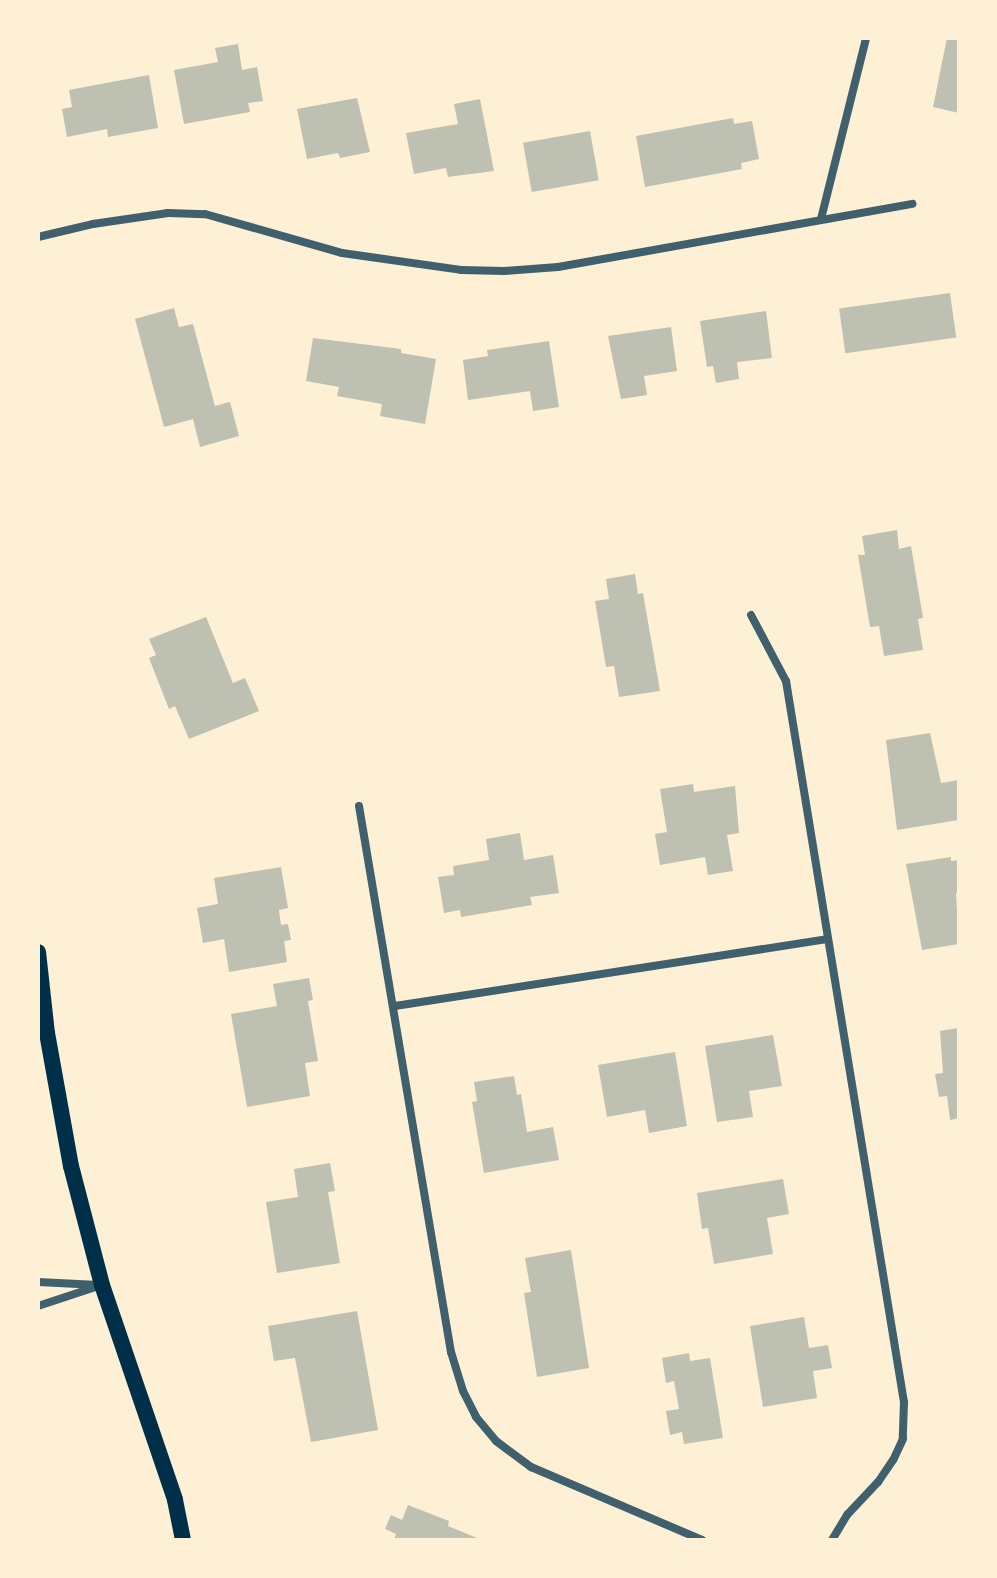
<!DOCTYPE html>
<style>
body{margin:0}
#map{position:relative;width:997px;height:1578px;overflow:hidden;background:#fdf0d5;font-family:"DejaVu Sans",sans-serif}
div>[style]{position:absolute}
.building>*{inset:0;background:#bec0b2;transform-origin:0 0}
.minor>*{height:8px;margin:-4px;padding:0 4px;transform-origin:4px;border-radius:4px;background:#3f606c}
.secondary>*{height:16px;margin:-8px;padding:0 8px;transform-origin:8px;border-radius:8px;background:#003049}
span{translate:-50% -50%;white-space:nowrap;text-align:center;line-height:1.15;-webkit-text-stroke:6px #fdf0d5;paint-order:stroke}
.frame{position:absolute;inset:0;border:40px solid #fdf0d5;pointer-events:none}
</style>
<div id="map">
<div class="building">
<i style="clip-path:polygon(947px 38px,959px 38px,959px 113px,933px 107px)"></i>
<i style="clip-path:polygon(238px 44px,242px 70px,257px 67px,263px 101px,248px 103px,250px 112px,184px 124px,174px 70px,218px 62px,215px 48px)"></i>
<i style="clip-path:polygon(149px 75px,158px 128px,108px 137px,107px 129px,67px 137px,62px 109px,72px 107px,69px 90px)"></i>
<i style="clip-path:polygon(357px 98px,370px 152px,340px 158px,338px 153px,307px 159px,297px 109px)"></i>
<i style="clip-path:polygon(480px 99px,494px 171px,448px 177px,446px 168px,414px 174px,406px 133px,458px 124px,454px 104px)"></i>
<i style="clip-path:polygon(733px 118px,734px 124px,752px 121px,759px 159px,741px 163px,742px 169px,645px 187px,636px 136px)"></i>
<i style="left:590px;top:131px;width:50px;height:68px;rotate:80deg"></i>
<i style="left:950px;top:293px;width:45px;height:112px;rotate:82deg"></i>
<i style="clip-path:polygon(174px 308px,179px 327px,193px 324px,215px 406px,230px 402px,239px 436px,200px 447px,193px 419px,164px 427px,135px 319px)"></i>
<i style="clip-path:polygon(766px 311px,772px 358px,737px 362px,739px 379px,716px 383px,713px 366px,707px 367px,700px 321px)"></i>
<i style="clip-path:polygon(671px 327px,677px 371px,644px 376px,647px 395px,621px 399px,608px 336px)"></i>
<i style="clip-path:polygon(313px 338px,401px 349px,401px 353px,436px 359px,425px 424px,380px 416px,382px 404px,337px 396px,339px 387px,306px 381px)"></i>
<i style="clip-path:polygon(549px 341px,559px 407px,533px 411px,530px 391px,468px 400px,463px 360px,488px 356px,487px 350px)"></i>
<i style="clip-path:polygon(897px 530px,899px 549px,911px 546px,923px 618px,918px 619px,923px 650px,884px 656px,879px 626px,870px 627px,858px 555px,865px 555px,862px 536px)"></i>
<i style="clip-path:polygon(635px 574px,638px 594px,643px 593px,660px 691px,619px 697px,614px 666px,606px 667px,595px 601px,609px 599px,606px 579px)"></i>
<i style="clip-path:polygon(206px 617px,233px 683px,245px 678px,259px 711px,189px 739px,175px 706px,169px 709px,149px 658px,156px 655px,149px 639px)"></i>
<i style="clip-path:polygon(930px 733px,941px 783px,959px 780px,959px 820px,897px 830px,886px 740px)"></i>
<i style="clip-path:polygon(693px 784px,694px 792px,735px 786px,739px 833px,727px 835px,733px 871px,708px 875px,705px 857px,660px 865px,655px 834px,667px 832px,660px 789px)"></i>
<i style="clip-path:polygon(520px 833px,524px 860px,553px 855px,559px 893px,530px 897px,532px 905px,461px 917px,460px 910px,444px 913px,438px 877px,454px 875px,453px 866px,489px 860px,486px 839px)"></i>
<i style="clip-path:polygon(951px 857px,951px 861px,959px 860px,959px 892px,956px 893px,959px 944px,922px 950px,906px 864px)"></i>
<i style="clip-path:polygon(281px 867px,288px 908px,279px 910px,281px 925px,288px 924px,291px 940px,284px 941px,287px 962px,229px 972px,224px 939px,203px 943px,197px 908px,218px 904px,214px 878px)"></i>
<i style="clip-path:polygon(309px 978px,313px 1000px,308px 1001px,318px 1061px,305px 1063px,310px 1096px,247px 1107px,231px 1014px,277px 1006px,273px 984px)"></i>
<i style="clip-path:polygon(959px 1028px,959px 1118px,950px 1120px,947px 1096px,939px 1097px,935px 1074px,943px 1073px,940px 1031px)"></i>
<i style="clip-path:polygon(773px 1035px,782px 1086px,749px 1091px,753px 1117px,717px 1122px,705px 1046px)"></i>
<i style="clip-path:polygon(675px 1052px,687px 1126px,649px 1133px,645px 1110px,607px 1117px,598px 1065px)"></i>
<i style="clip-path:polygon(514px 1076px,517px 1095px,521px 1094px,527px 1132px,553px 1127px,559px 1160px,484px 1173px,472px 1102px,477px 1101px,474px 1082px)"></i>
<i style="clip-path:polygon(330px 1163px,335px 1191px,328px 1192px,340px 1263px,277px 1273px,266px 1202px,298px 1197px,294px 1169px)"></i>
<i style="clip-path:polygon(783px 1179px,789px 1214px,767px 1218px,773px 1254px,714px 1264px,708px 1228px,702px 1229px,697px 1193px)"></i>
<i style="clip-path:polygon(571px 1250px,589px 1368px,537px 1377px,524px 1293px,531px 1292px,525px 1258px)"></i>
<i style="clip-path:polygon(357px 1311px,378px 1430px,311px 1442px,295px 1358px,274px 1361px,268px 1326px)"></i>
<i style="clip-path:polygon(804px 1317px,809px 1348px,828px 1345px,832px 1368px,813px 1371px,817px 1398px,763px 1407px,750px 1326px)"></i>
<i style="clip-path:polygon(689px 1353px,690px 1361px,710px 1358px,723px 1438px,684px 1444px,682px 1432px,670px 1435px,666px 1411px,679px 1409px,674px 1381px,666px 1383px,662px 1358px)"></i>
<i style="clip-path:polygon(408px 1505px,449px 1521px,448px 1526px,482px 1540px,394px 1540px,396px 1534px,385px 1529px,391px 1515px,402px 1520px)"></i>
</div>
<div class="minor">
<i style="left:821px;top:219px;width:187px;rotate:-76deg"></i>
<i style="left:38px;top:237px;width:57px;rotate:-13.3deg"></i>
<i style="left:93px;top:224px;width:76px;rotate:-8.3deg"></i>
<i style="left:168px;top:213px;width:37px;rotate:2deg"></i>
<i style="left:205px;top:214px;width:142px;rotate:15.9deg"></i>
<i style="left:342px;top:253px;width:120px;rotate:8.1deg"></i>
<i style="left:461px;top:270px;width:43px;rotate:1.3deg"></i>
<i style="left:504px;top:271px;width:54px;rotate:-4.2deg"></i>
<i style="left:558px;top:267px;width:360px;rotate:-10.1deg"></i>
<i style="left:751px;top:615px;width:75px;rotate:62.1deg"></i>
<i style="left:786px;top:681px;width:731px;rotate:80.71deg"></i>
<i style="left:904px;top:1402px;width:37px;rotate:92deg"></i>
<i style="left:903px;top:1439px;width:23px;rotate:115deg"></i>
<i style="left:893px;top:1460px;width:27px;rotate:124deg"></i>
<i style="left:878px;top:1482px;width:45px;rotate:133.2deg"></i>
<i style="left:847px;top:1515px;width:29px;rotate:121deg"></i>
<i style="left:359px;top:806px;width:554px;rotate:80.44deg"></i>
<i style="left:451px;top:1352px;width:41px;rotate:72.9deg"></i>
<i style="left:463px;top:1391px;width:29px;rotate:63deg"></i>
<i style="left:476px;top:1417px;width:31px;rotate:50deg"></i>
<i style="left:496px;top:1441px;width:44px;rotate:36.6deg"></i>
<i style="left:531px;top:1467px;width:186px;rotate:23.1deg"></i>
<i style="left:395px;top:1006px;width:437px;rotate:-8.8deg"></i>
<i style="left:38px;top:1282px;width:60px;rotate:2.9deg"></i>
<i style="left:38px;top:1306px;width:67px;rotate:-18.2deg"></i>
</div>
<div class="secondary">
<i style="left:38px;top:952px;width:81px;rotate:83.7deg"></i>
<i style="left:47px;top:1033px;width:135px;rotate:79.8deg"></i>
<i style="left:71px;top:1166px;width:123px;rotate:75.4deg"></i>
<i style="left:102px;top:1285px;width:227px;rotate:71.2deg"></i>
<i style="left:175px;top:1500px;width:41px;rotate:78.7deg"></i>
</div>
<div class="frame"></div>
</div>
